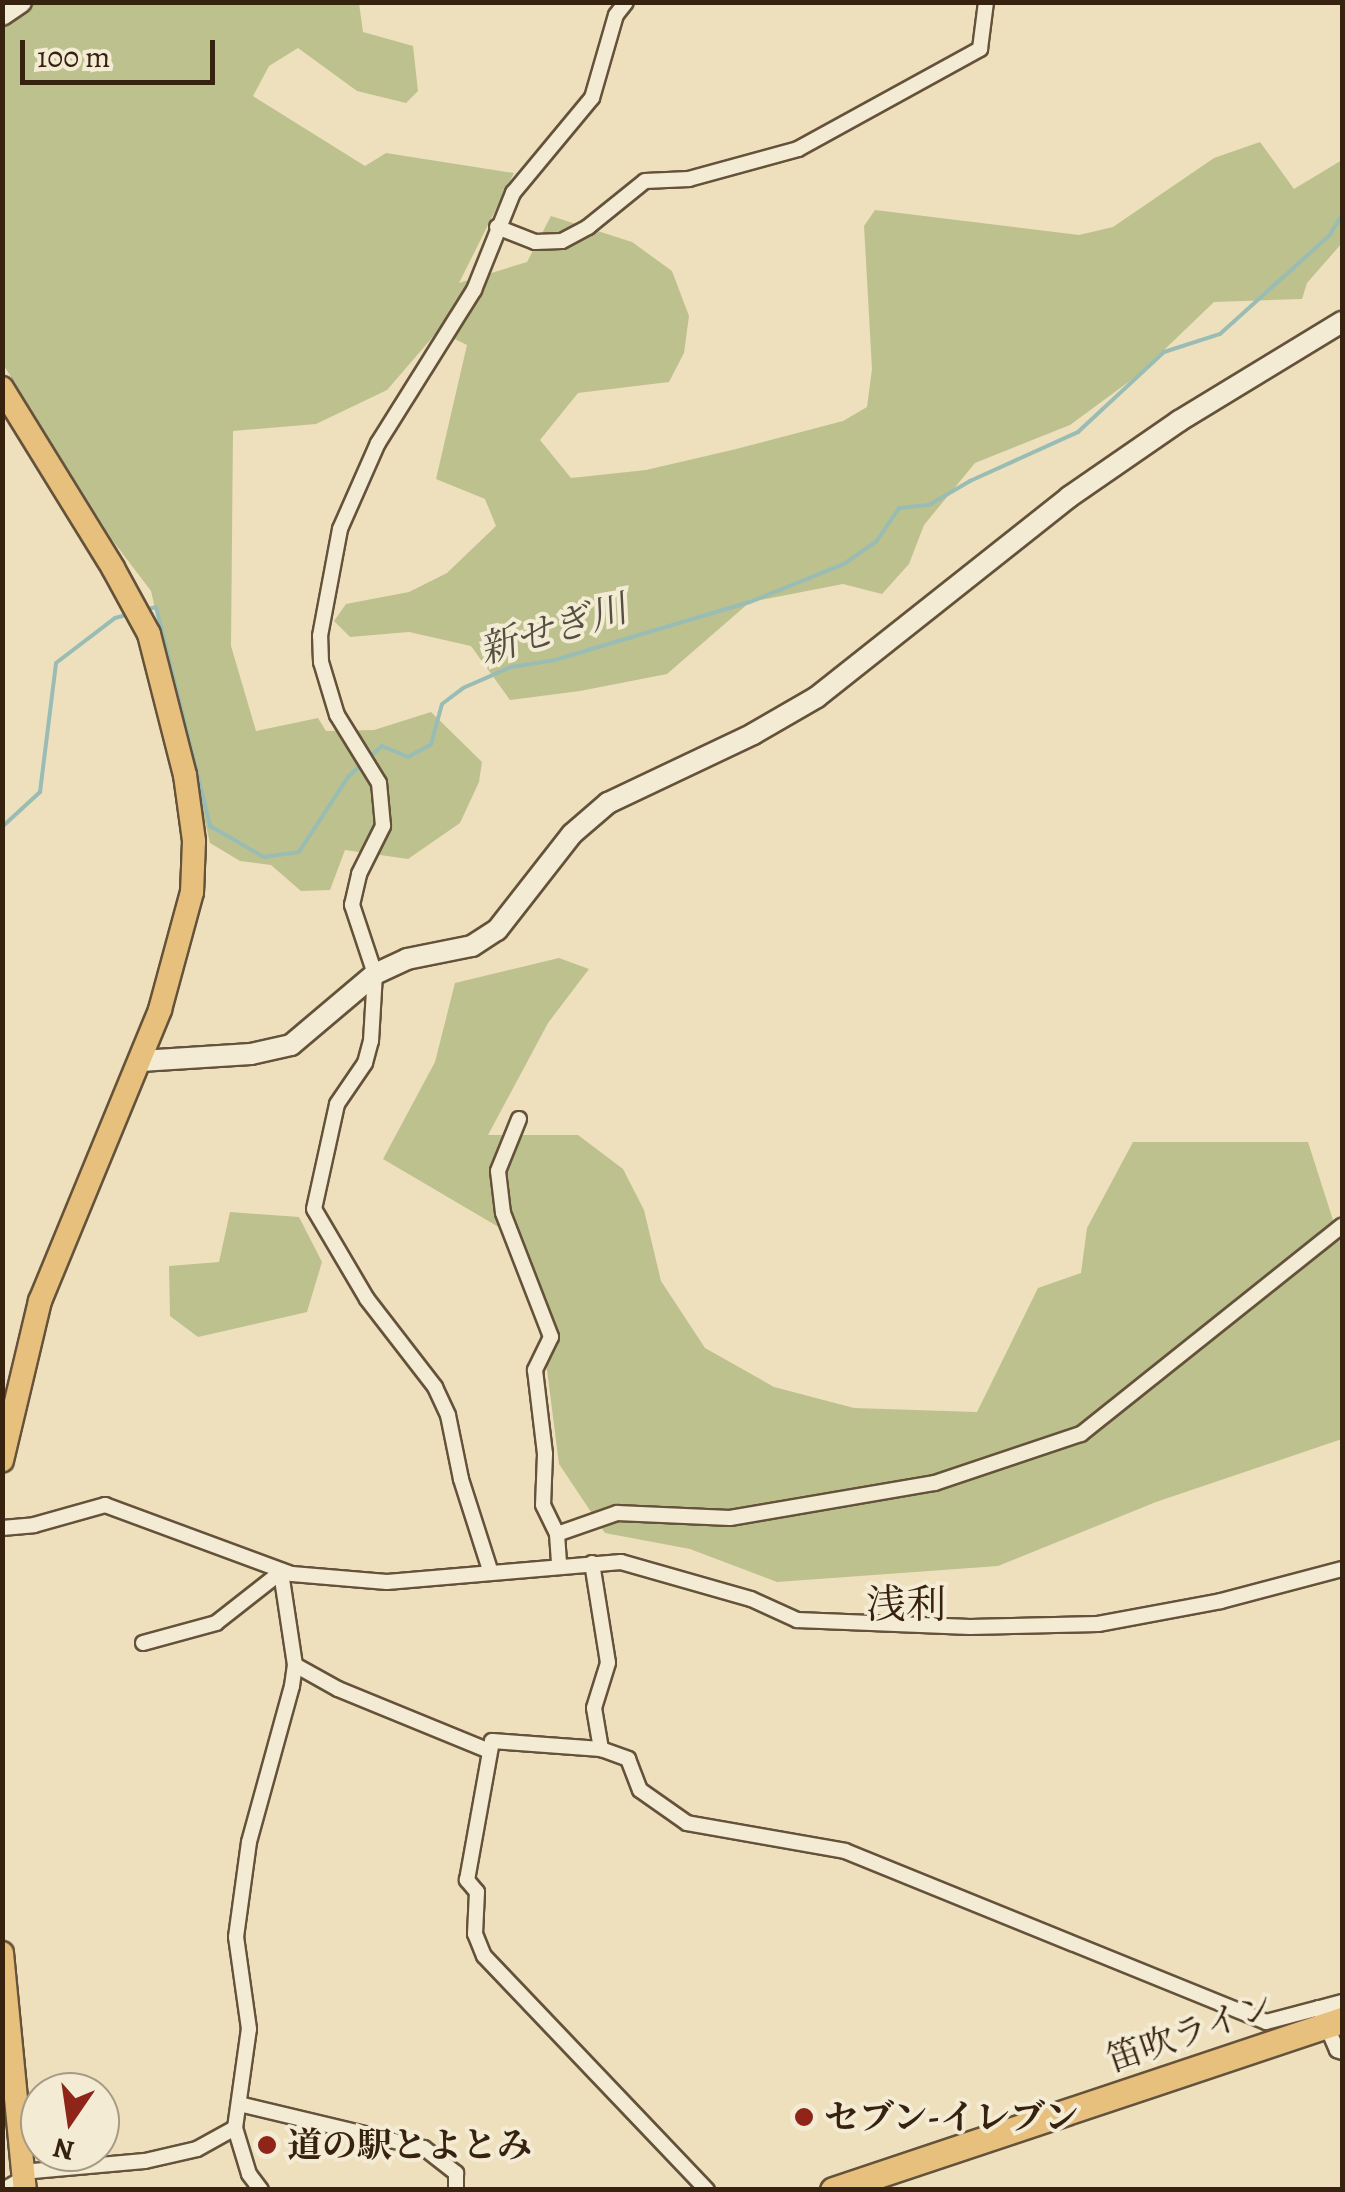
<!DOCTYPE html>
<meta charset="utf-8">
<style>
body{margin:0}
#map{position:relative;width:1345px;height:2192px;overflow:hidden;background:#eee0bd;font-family:Alegreya,"Noto Serif JP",serif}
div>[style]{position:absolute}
.green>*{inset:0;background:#bdc18e}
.stream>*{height:4px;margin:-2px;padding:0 2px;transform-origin:2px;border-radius:2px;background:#99bdb4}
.roads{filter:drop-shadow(2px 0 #64523a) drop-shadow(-2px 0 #64523a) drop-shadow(0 2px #64523a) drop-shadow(0 -2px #64523a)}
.street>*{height:14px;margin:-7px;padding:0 7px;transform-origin:7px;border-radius:7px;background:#f4ebd4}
.secondary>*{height:20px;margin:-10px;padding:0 10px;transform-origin:10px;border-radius:10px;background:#f4ebd4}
.primary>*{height:22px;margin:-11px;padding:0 11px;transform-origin:11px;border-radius:11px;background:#e7c07e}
.highway>*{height:25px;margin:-12.5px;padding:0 12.5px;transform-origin:12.5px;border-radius:12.5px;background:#e7c07e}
.dots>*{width:28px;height:28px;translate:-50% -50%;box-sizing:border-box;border:5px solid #f4ebd4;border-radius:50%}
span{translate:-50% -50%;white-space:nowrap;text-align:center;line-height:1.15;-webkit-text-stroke:8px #f4ebd4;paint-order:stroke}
.street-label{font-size:35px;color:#36220f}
.poi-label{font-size:35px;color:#36220f;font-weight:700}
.left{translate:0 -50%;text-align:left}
.water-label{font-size:38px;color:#545041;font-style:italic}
.quarter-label{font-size:40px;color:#36220f}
.frame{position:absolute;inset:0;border:5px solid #36220f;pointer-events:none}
.north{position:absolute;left:20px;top:2072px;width:100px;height:100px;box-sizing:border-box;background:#f4ebd4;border:2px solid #a89b85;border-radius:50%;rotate:193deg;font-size:28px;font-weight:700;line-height:40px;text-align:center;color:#36220f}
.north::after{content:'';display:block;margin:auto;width:35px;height:45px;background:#8f2418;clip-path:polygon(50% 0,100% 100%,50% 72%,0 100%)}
.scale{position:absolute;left:20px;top:40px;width:195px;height:45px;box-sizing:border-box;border:5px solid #36220f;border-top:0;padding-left:12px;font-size:30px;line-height:35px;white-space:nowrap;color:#36220f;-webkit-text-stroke:8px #f4ebd4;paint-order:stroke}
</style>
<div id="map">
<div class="green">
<i style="clip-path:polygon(3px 3px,359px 3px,363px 32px,413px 46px,418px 91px,406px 103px,357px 91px,298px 48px,269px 66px,253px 96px,365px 166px,386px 153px,514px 173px,459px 283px,527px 262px,551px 216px,632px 242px,672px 271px,689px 316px,684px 353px,669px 382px,578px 393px,540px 440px,571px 478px,646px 470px,732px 450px,843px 421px,867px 407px,872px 369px,864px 226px,875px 210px,1079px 235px,1113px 227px,1214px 158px,1260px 142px,1294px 189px,1342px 160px,1342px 243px,1307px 283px,1302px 299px,1214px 302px,1138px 375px,1070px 425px,975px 463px,924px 525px,909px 564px,882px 594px,843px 584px,750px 602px,667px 674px,580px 691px,510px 700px,471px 646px,409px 632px,350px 637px,334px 621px,346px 604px,409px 592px,447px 573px,496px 526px,485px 499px,436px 479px,467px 345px,438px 331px,387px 390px,316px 424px,233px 431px,231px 646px,256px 731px,318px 718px,326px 731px,374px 730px,431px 712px,482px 762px,479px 782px,460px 823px,408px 859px,345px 850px,330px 890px,301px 891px,271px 865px,240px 861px,210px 843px,151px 591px,113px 541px,3px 364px)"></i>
<i style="clip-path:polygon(559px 958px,589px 969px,548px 1023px,488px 1135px,578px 1135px,623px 1169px,644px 1210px,661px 1281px,705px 1348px,774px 1387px,854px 1408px,977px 1412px,1038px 1288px,1081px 1273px,1087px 1228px,1133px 1142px,1308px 1142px,1342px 1248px,1342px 1439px,1156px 1502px,998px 1566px,777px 1582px,690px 1549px,605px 1533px,559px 1464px,546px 1362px,519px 1239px,383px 1159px,435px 1062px,455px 983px)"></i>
<i style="clip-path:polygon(230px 1212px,299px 1217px,322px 1262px,307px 1312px,198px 1337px,170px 1316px,169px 1266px,219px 1262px)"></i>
</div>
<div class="stream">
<i style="left:144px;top:610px;width:12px;rotate:-14deg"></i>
<i style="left:156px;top:607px;width:226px;rotate:76.1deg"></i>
<i style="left:210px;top:826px;width:62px;rotate:29.9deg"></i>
<i style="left:264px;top:857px;width:35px;rotate:-8deg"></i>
<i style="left:299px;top:852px;width:90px;rotate:-56.8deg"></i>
<i style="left:348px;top:777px;width:21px;rotate:-43deg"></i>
<i style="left:370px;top:757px;width:16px;rotate:-43deg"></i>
<i style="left:382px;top:746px;width:28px;rotate:23deg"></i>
<i style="left:408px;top:757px;width:26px;rotate:-29deg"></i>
<i style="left:431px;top:744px;width:41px;rotate:-74.6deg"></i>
<i style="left:442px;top:704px;width:26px;rotate:-37deg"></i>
<i style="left:463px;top:688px;width:52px;rotate:-23.6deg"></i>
<i style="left:511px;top:667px;width:45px;rotate:-9deg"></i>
<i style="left:555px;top:660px;width:203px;rotate:-16.6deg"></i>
<i style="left:750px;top:602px;width:101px;rotate:-22deg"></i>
<i style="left:844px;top:564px;width:39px;rotate:-35deg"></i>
<i style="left:876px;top:542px;width:41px;rotate:-55.9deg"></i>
<i style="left:899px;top:508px;width:30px;rotate:-6deg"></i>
<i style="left:929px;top:505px;width:48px;rotate:-30.3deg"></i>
<i style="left:970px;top:481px;width:119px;rotate:-24.4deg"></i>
<i style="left:1078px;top:432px;width:117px;rotate:-42.9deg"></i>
<i style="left:1164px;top:352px;width:59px;rotate:-17.8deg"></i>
<i style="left:1220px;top:334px;width:147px;rotate:-42deg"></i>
<i style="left:1329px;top:236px;width:25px;rotate:-58deg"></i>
<i style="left:2px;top:827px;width:52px;rotate:-42.6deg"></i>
<i style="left:40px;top:792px;width:130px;rotate:-82.9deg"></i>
<i style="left:56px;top:663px;width:74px;rotate:-37.3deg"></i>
<i style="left:115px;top:618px;width:16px;rotate:-15deg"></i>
</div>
<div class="roads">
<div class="street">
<i style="left:497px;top:227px;width:41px;rotate:21.5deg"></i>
<i style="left:535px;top:242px;width:27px;rotate:-2deg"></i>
<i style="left:562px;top:241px;width:30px;rotate:-28deg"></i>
<i style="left:588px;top:227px;width:73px;rotate:-38.9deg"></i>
<i style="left:645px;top:181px;width:44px;rotate:-2.6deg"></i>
<i style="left:689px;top:179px;width:113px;rotate:-15.4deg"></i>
<i style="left:798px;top:149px;width:208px;rotate:-28.8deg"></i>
<i style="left:980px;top:49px;width:47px;rotate:-82.7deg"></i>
<i style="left:519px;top:1119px;width:56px;rotate:112deg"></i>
<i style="left:498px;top:1171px;width:42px;rotate:83.2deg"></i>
<i style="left:503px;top:1213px;width:133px;rotate:68.8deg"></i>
<i style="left:551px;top:1337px;width:37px;rotate:116deg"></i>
<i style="left:535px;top:1370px;width:85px;rotate:83.2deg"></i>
<i style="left:545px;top:1454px;width:51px;rotate:92.2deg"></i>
<i style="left:543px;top:1505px;width:32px;rotate:64deg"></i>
<i style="left:557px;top:1534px;width:30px;rotate:86deg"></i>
<i style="left:2px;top:1528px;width:32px;rotate:-5deg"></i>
<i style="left:34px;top:1525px;width:74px;rotate:-15.7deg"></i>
<i style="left:105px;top:1505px;width:199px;rotate:20.3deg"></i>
<i style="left:292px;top:1574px;width:95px;rotate:4.8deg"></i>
<i style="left:387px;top:1582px;width:235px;rotate:-4.9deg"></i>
<i style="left:621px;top:1562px;width:135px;rotate:15.9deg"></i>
<i style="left:751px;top:1599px;width:51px;rotate:24.5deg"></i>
<i style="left:797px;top:1620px;width:173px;rotate:2.3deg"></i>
<i style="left:970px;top:1627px;width:128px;rotate:-1.3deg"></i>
<i style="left:1098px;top:1624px;width:125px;rotate:-10.6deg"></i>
<i style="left:1221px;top:1601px;width:125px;rotate:-14.8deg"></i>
<i style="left:557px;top:1534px;width:64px;rotate:-19.3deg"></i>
<i style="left:617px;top:1513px;width:113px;rotate:2.5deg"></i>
<i style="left:730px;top:1518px;width:208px;rotate:-9.7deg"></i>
<i style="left:935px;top:1483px;width:154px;rotate:-18.6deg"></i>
<i style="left:1081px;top:1434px;width:334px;rotate:-38.6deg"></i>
<i style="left:592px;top:1563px;width:101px;rotate:80.9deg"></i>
<i style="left:608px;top:1663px;width:47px;rotate:107.3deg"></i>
<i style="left:594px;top:1708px;width:42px;rotate:80.3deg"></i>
<i style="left:490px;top:1570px;width:96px;rotate:-107.7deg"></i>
<i style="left:461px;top:1479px;width:65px;rotate:-101.5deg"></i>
<i style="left:448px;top:1415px;width:31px;rotate:-115deg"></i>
<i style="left:435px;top:1387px;width:111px;rotate:-127.7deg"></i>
<i style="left:367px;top:1299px;width:104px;rotate:-120.5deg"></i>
<i style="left:314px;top:1209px;width:107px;rotate:-77.6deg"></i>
<i style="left:337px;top:1104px;width:50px;rotate:-55.7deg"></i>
<i style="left:365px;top:1063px;width:23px;rotate:-75deg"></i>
<i style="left:371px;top:1041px;width:67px;rotate:-86.6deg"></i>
<i style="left:375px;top:974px;width:73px;rotate:-108.4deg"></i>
<i style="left:352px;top:905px;width:32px;rotate:-77deg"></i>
<i style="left:359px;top:874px;width:54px;rotate:-63.4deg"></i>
<i style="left:383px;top:826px;width:43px;rotate:-95.3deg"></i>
<i style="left:379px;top:783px;width:80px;rotate:-121.7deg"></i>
<i style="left:337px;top:715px;width:55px;rotate:-106.8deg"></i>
<i style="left:321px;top:662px;width:26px;rotate:-92deg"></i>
<i style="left:320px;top:636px;width:109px;rotate:-79.4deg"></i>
<i style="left:340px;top:529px;width:94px;rotate:-66.2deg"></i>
<i style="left:378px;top:443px;width:181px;rotate:-57.9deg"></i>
<i style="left:474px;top:290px;width:105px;rotate:-68.1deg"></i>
<i style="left:513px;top:193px;width:124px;rotate:-50.3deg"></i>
<i style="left:592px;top:98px;width:86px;rotate:-73.9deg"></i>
<i style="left:616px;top:15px;width:16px;rotate:-52deg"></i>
<i style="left:143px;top:1643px;width:76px;rotate:-15.3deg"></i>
<i style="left:216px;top:1623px;width:83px;rotate:-38.1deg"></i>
<i style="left:295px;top:1665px;width:49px;rotate:29.2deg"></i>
<i style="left:338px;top:1689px;width:163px;rotate:22.3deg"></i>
<i style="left:1342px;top:2002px;width:24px;rotate:165deg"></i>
<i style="left:1319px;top:2008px;width:46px;rotate:66.8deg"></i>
<i style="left:1337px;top:2050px;width:5px;rotate:22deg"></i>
<i style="left:239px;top:2104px;width:190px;rotate:13.4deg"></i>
<i style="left:424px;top:2148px;width:41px;rotate:38deg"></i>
<i style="left:456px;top:2173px;width:17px;rotate:90deg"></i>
<i style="left:22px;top:2172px;width:123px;rotate:-5.1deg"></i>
<i style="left:145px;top:2161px;width:53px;rotate:-13deg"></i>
<i style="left:197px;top:2149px;width:43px;rotate:-28.9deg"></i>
<i style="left:3px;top:2190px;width:24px;rotate:-30deg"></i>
<i style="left:261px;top:2190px;width:20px;rotate:-127deg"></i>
<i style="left:249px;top:2174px;width:48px;rotate:-106.9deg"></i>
<i style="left:235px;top:2128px;width:100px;rotate:-82deg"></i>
<i style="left:249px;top:2029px;width:93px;rotate:-98deg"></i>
<i style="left:236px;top:1937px;width:96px;rotate:-82.2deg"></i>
<i style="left:249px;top:1842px;width:162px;rotate:-74.6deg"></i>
<i style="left:292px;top:1686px;width:21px;rotate:-82deg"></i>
<i style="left:295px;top:1665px;width:94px;rotate:-98.6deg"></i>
<i style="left:707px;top:2190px;width:323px;rotate:-133.6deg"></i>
<i style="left:484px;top:1956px;width:24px;rotate:-112deg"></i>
<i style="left:475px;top:1934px;width:42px;rotate:-87.3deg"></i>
<i style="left:477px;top:1892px;width:16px;rotate:-130deg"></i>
<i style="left:467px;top:1880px;width:141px;rotate:-79.8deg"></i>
<i style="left:492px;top:1741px;width:109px;rotate:4.2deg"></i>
<i style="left:601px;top:1749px;width:29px;rotate:20deg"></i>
<i style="left:628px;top:1759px;width:33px;rotate:69deg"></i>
<i style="left:640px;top:1790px;width:57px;rotate:35.1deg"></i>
<i style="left:687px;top:1823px;width:160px;rotate:10deg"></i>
<i style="left:845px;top:1851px;width:454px;rotate:22.1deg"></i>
<i style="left:1266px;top:2022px;width:55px;rotate:-14.8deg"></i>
</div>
<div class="secondary">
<i style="left:2px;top:15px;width:23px;rotate:-34deg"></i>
<i style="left:141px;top:1061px;width:110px;rotate:-3.6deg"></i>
<i style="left:251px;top:1054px;width:41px;rotate:-12.7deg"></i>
<i style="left:291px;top:1045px;width:110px;rotate:-40.2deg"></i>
<i style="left:375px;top:974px;width:35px;rotate:-25deg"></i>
<i style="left:407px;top:959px;width:66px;rotate:-11.3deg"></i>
<i style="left:472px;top:946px;width:30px;rotate:-33deg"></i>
<i style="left:497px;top:930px;width:122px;rotate:-52deg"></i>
<i style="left:572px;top:834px;width:48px;rotate:-40.7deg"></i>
<i style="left:608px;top:803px;width:161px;rotate:-25.4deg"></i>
<i style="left:753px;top:734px;width:74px;rotate:-30deg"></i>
<i style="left:817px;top:697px;width:322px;rotate:-38.4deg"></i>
<i style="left:1069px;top:497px;width:134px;rotate:-34.6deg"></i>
<i style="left:1179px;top:421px;width:191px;rotate:-31.3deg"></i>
</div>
<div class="primary">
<i style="left:2px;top:388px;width:211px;rotate:58.3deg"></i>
<i style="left:113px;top:568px;width:75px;rotate:61.4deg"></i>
<i style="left:149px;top:634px;width:146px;rotate:75.7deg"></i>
<i style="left:185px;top:775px;width:67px;rotate:82.2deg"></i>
<i style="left:194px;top:841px;width:51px;rotate:92.2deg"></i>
<i style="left:192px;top:892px;width:122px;rotate:105.2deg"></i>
<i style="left:160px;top:1010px;width:315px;rotate:112.4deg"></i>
<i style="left:40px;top:1301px;width:164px;rotate:103.4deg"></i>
<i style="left:2px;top:1953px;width:238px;rotate:84.5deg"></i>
</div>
<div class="highway">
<i style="left:833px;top:2190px;width:537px;rotate:-18.47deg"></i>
</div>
</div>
<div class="dots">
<i style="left:804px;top:2117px;background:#8f2418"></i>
<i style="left:267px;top:2145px;background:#8f2418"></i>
</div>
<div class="street-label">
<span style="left:1190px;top:2032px;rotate:-19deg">笛吹ライン</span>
</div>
<div class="poi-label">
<span class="left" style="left:824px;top:2117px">セブン-イレブン</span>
<span class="left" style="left:287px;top:2145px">道の駅とよとみ</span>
</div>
<div class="water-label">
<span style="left:553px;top:630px;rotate:-17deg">新せぎ川</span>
</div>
<div class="quarter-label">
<span style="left:906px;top:1605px">浅利</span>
</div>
<div class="frame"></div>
<div class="north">N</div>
<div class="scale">100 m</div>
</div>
